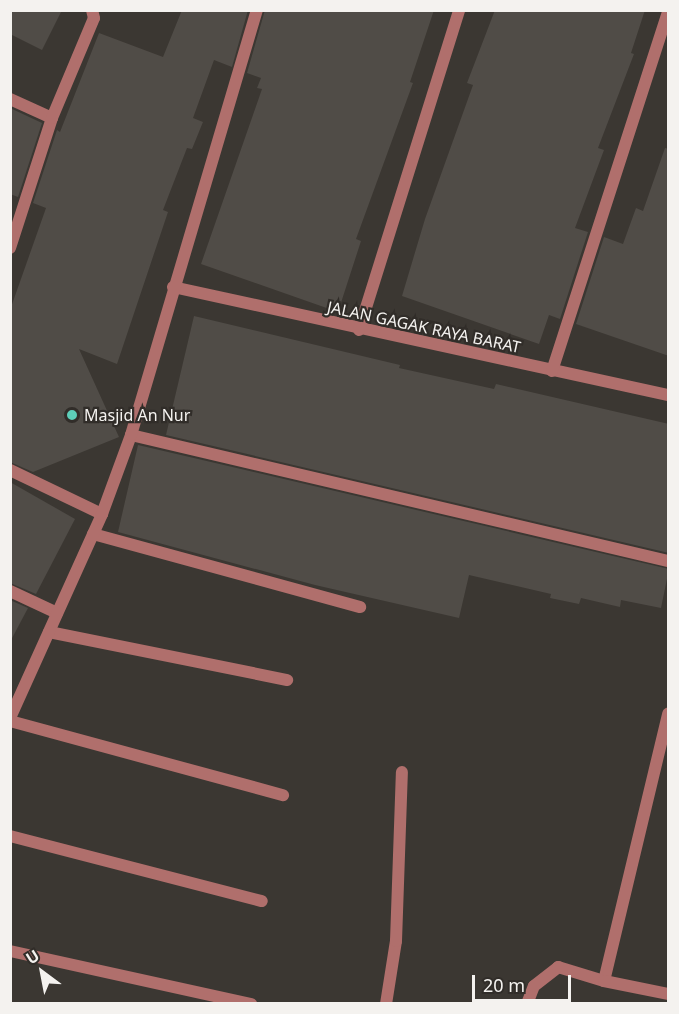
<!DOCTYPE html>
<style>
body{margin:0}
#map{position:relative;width:679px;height:1014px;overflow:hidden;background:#3b3732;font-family:"Noto Sans",sans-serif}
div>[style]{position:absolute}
.building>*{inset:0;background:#504c47}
.street>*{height:12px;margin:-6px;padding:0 6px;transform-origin:6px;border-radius:6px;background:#b06f6c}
.dots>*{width:16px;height:16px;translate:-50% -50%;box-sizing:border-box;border:3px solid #312d29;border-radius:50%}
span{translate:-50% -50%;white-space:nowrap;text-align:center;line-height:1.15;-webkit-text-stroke:4.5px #312d29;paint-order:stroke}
.street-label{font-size:16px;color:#f4f2ef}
.poi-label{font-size:16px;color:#f4f2ef}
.left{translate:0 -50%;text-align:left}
.frame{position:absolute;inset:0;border:12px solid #f4f2ef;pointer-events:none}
.north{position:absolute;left:12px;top:942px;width:60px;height:60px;-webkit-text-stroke:4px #312d29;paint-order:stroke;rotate:328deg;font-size:16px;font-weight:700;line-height:24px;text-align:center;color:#f4f2ef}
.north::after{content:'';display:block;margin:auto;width:21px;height:27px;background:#f4f2ef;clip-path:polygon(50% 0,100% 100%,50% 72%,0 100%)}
.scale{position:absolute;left:472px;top:975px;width:99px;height:27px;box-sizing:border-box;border:3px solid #f4f2ef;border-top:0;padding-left:8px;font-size:18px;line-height:21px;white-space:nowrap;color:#f4f2ef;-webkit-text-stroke:4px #312d29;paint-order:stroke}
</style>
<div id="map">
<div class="building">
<i style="clip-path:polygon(10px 10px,62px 10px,42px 50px,10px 34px)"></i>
<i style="clip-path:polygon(182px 10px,248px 10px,232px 67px,214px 60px,193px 118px,203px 122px,192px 149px,187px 148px,163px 210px,168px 212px,117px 364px,79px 349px,119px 437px,33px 472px,10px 462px,10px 310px,46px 208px,33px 203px,57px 130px,60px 132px,99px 33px,163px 57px)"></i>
<i style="clip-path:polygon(265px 10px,434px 10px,410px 82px,413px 83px,356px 239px,361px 241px,338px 312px,201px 264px,262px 89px,257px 88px,261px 78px,247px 73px)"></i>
<i style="clip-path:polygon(495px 10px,645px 10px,631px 53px,634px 54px,598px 148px,604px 150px,575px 228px,588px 232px,560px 319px,549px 315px,539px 344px,402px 296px,425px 219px,473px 85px,467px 83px)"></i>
<i style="clip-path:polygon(10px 108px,42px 123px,18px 197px,10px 194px)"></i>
<i style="clip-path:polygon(665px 148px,669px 149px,669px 356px,576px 324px,604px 237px,623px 244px,636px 208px,643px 211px)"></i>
<i style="clip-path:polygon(194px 316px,400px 365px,399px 368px,494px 389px,496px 384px,669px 424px,669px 553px,166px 435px)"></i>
<i style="clip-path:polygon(138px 445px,669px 569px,661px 608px,621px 600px,620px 607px,581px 598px,579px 604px,550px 598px,551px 594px,469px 575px,459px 618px,315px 585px,118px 532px)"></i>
<i style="clip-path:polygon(10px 482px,75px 519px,36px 594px,10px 583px)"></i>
<i style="clip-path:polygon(10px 600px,28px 608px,10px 642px)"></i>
</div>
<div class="street">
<i style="left:10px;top:99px;width:46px;rotate:24.3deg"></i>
<i style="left:10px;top:248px;width:137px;rotate:-72.1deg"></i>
<i style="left:52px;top:118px;width:108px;rotate:-67.2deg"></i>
<i style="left:94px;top:18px;width:8px;rotate:-104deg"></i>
<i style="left:173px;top:287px;width:507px;rotate:12.31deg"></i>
<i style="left:359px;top:330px;width:335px;rotate:-72.6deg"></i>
<i style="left:552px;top:371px;width:378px;rotate:-72.1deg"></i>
<i style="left:131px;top:435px;width:552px;rotate:13.2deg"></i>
<i style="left:10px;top:470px;width:102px;rotate:25.6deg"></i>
<i style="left:93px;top:534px;width:277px;rotate:15.3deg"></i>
<i style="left:10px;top:591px;width:52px;rotate:25.1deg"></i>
<i style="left:49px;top:632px;width:243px;rotate:11.4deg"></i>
<i style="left:10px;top:718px;width:224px;rotate:-65.7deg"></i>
<i style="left:102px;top:514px;width:84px;rotate:-69.8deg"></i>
<i style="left:131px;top:435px;width:443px;rotate:-73.5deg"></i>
<i style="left:10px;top:721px;width:283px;rotate:15.2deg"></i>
<i style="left:10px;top:836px;width:260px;rotate:14.5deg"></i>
<i style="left:10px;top:951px;width:247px;rotate:12.4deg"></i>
<i style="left:604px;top:981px;width:275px;rotate:-76.5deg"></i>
<i style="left:386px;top:1004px;width:64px;rotate:-81deg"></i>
<i style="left:396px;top:941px;width:169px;rotate:-88deg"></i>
<i style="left:527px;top:1004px;width:19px;rotate:-69deg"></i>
<i style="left:534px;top:986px;width:31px;rotate:-38deg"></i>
<i style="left:558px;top:967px;width:48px;rotate:16.9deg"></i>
<i style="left:604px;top:981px;width:65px;rotate:11.5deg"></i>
</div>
<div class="dots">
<i style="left:72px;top:415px;background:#5dceb9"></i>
</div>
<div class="street-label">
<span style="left:424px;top:327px;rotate:12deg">JALAN GAGAK RAYA BARAT</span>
</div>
<div class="poi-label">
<span class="left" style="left:84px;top:415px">Masjid An Nur</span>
</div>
<div class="frame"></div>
<div class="north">U</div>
<div class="scale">20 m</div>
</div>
